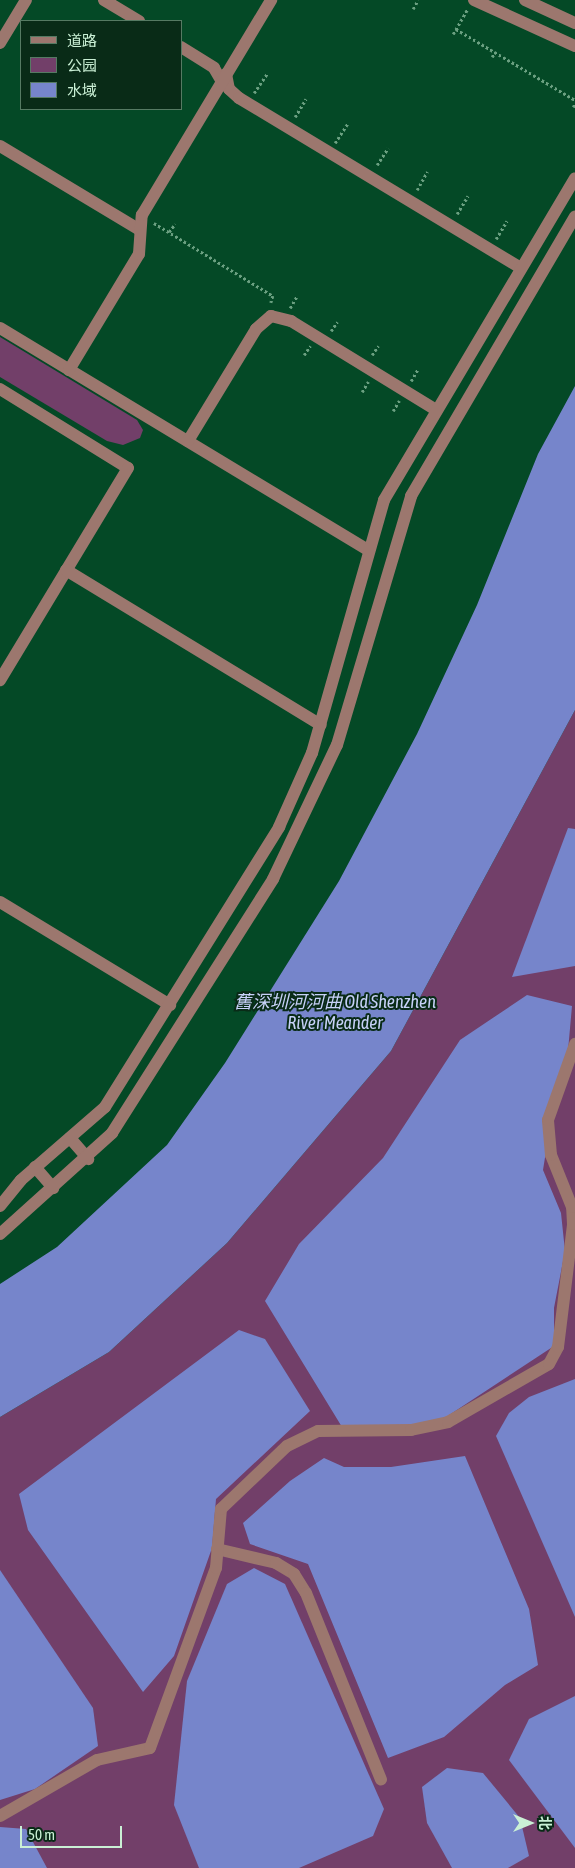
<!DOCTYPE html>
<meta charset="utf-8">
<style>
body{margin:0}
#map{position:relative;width:575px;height:1868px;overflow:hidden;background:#044926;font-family:"Asap Condensed","Noto Sans SC",sans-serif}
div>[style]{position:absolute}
.green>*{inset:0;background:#723f69}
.water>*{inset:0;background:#7685cb}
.path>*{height:2.5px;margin-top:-1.25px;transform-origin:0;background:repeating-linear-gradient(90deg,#6ba081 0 2.5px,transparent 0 5px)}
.minor>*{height:12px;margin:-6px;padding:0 6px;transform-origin:6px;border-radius:6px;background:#9c776e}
span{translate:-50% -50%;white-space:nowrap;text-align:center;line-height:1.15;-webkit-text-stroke:4px #092b17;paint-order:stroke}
.water-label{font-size:18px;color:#c7d1f8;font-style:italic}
.legend{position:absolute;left:20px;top:20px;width:162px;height:90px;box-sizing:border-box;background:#092b17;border:1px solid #567a63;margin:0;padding:6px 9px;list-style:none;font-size:15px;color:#caf0d5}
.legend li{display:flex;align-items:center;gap:10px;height:25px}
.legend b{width:25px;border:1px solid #567a63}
.north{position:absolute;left:505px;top:1798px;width:50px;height:50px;-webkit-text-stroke:4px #092b17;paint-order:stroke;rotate:90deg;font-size:14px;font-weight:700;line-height:20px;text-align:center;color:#caf0d5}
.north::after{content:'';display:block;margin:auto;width:18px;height:22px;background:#caf0d5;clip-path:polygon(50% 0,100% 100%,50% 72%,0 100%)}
.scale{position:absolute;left:20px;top:1826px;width:102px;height:22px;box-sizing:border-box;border:2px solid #caf0d5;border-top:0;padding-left:6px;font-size:15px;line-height:18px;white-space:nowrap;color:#caf0d5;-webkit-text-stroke:4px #092b17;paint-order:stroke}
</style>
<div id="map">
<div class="green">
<i style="clip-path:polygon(0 337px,137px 420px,143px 430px,140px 438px,123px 445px,107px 441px,0 377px)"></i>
<i style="clip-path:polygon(575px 710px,575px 1868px,0 1868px,0 1417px,109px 1352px,227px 1243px,391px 1051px)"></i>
</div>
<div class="water">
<i style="clip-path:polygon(575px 386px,575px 710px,391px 1051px,227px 1243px,109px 1352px,0 1417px,0 1284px,57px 1247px,167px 1145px,225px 1063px,339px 881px,417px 734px,477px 605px,538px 454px)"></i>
<i style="clip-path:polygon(568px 828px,575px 829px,575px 966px,512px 977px)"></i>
<i style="clip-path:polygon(527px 995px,572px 1006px,567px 1062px,552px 1114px,543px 1170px,561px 1213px,565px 1251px,554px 1308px,554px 1346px,431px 1427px,342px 1427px,265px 1301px,299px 1244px,383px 1158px,460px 1040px)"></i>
<i style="clip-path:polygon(239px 1330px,265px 1339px,310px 1411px,216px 1499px,212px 1548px,174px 1656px,143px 1692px,28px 1530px,19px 1494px)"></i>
<i style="clip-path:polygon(575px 1379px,575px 1617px,496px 1436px,509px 1413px,529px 1397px)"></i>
<i style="clip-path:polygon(465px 1456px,529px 1609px,538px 1665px,505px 1685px,444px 1737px,388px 1758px,308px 1564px,250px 1544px,243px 1523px,290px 1481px,324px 1458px,344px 1467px,391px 1467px)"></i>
<i style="clip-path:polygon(254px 1568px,285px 1584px,384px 1809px,373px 1836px,299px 1868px,199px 1868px,174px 1805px,187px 1681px,227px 1584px)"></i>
<i style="clip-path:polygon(0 1570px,93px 1708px,98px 1746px,35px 1789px,0 1800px)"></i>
<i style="clip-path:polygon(575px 1696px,575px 1848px,509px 1760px,529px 1719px)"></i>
<i style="clip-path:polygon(447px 1768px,483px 1773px,520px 1818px,529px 1856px,508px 1868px,452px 1868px,427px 1823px,422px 1787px)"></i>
<i style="clip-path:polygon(0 1827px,26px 1829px,47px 1868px,0 1868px)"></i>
</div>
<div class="path">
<i style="left:413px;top:9px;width:10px;rotate:-61deg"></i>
<i style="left:456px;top:29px;width:139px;rotate:30.8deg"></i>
<i style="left:453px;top:34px;width:28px;rotate:-60deg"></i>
<i style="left:492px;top:57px;width:6px;rotate:-59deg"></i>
<i style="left:254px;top:93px;width:23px;rotate:-56deg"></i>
<i style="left:573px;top:107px;width:4px;rotate:-56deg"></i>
<i style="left:295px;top:117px;width:21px;rotate:-59deg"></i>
<i style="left:335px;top:143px;width:24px;rotate:-57deg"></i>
<i style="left:377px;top:165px;width:20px;rotate:-57deg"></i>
<i style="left:417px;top:190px;width:21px;rotate:-61deg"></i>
<i style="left:457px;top:214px;width:21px;rotate:-59deg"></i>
<i style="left:154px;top:223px;width:140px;rotate:31.5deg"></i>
<i style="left:273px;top:296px;width:7px;rotate:106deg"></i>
<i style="left:169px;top:232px;width:10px;rotate:-53deg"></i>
<i style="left:496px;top:239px;width:21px;rotate:-59deg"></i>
<i style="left:290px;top:308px;width:14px;rotate:-60deg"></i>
<i style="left:331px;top:331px;width:11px;rotate:-56deg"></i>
<i style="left:304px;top:355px;width:11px;rotate:-56deg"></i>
<i style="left:372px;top:355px;width:11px;rotate:-56deg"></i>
<i style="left:411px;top:381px;width:14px;rotate:-60deg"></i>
<i style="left:362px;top:392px;width:12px;rotate:-59deg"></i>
<i style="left:393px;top:411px;width:12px;rotate:-59deg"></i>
</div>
<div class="minor">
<i style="left:104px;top:0;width:41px;rotate:31deg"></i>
<i style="left:474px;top:0;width:111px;rotate:24.5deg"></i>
<i style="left:525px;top:0;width:55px;rotate:24.7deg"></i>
<i style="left:0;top:43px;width:50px;rotate:-58.8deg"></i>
<i style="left:181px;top:47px;width:39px;rotate:32deg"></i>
<i style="left:214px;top:68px;width:16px;rotate:60deg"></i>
<i style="left:226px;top:74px;width:15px;rotate:79deg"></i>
<i style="left:229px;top:89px;width:13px;rotate:42deg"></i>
<i style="left:239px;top:98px;width:329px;rotate:31.1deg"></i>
<i style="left:0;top:146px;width:161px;rotate:31deg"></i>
<i style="left:0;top:328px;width:430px;rotate:31.1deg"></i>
<i style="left:69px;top:370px;width:135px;rotate:-58.9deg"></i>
<i style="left:139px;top:254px;width:39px;rotate:-86deg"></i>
<i style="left:142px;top:215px;width:251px;rotate:-59deg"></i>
<i style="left:0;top:389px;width:150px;rotate:31.7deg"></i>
<i style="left:128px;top:468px;width:248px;rotate:121.1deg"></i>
<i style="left:188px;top:441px;width:131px;rotate:-58.7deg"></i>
<i style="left:256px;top:329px;width:20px;rotate:-41deg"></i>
<i style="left:271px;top:316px;width:21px;rotate:14deg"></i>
<i style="left:291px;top:321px;width:170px;rotate:31.5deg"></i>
<i style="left:66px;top:570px;width:298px;rotate:31.3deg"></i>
<i style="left:0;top:902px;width:199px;rotate:31.2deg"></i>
<i style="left:70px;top:1138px;width:28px;rotate:49deg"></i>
<i style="left:35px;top:1167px;width:28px;rotate:49deg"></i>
<i style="left:0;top:1206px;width:33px;rotate:-51deg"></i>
<i style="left:21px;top:1180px;width:111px;rotate:-41deg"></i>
<i style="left:105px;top:1107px;width:330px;rotate:-58.1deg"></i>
<i style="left:279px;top:827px;width:81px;rotate:-66deg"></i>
<i style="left:312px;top:753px;width:263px;rotate:-74.1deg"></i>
<i style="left:384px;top:500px;width:374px;rotate:-59.3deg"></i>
<i style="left:0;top:1234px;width:151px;rotate:-42deg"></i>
<i style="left:112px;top:1133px;width:301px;rotate:-57.6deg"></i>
<i style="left:273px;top:879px;width:148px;rotate:-64.5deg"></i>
<i style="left:337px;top:745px;width:260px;rotate:-73.4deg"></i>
<i style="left:411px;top:496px;width:324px;rotate:-59.6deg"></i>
<i style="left:217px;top:1549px;width:61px;rotate:13.3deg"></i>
<i style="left:276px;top:1563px;width:21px;rotate:31deg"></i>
<i style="left:294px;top:1574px;width:22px;rotate:58deg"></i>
<i style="left:306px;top:1593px;width:201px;rotate:68.1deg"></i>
<i style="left:0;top:1816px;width:112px;rotate:-30deg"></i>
<i style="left:97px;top:1760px;width:54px;rotate:-12.8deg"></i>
<i style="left:150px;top:1748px;width:192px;rotate:-69.9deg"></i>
<i style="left:216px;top:1568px;width:59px;rotate:-85.2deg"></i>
<i style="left:221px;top:1509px;width:91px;rotate:-43.7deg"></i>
<i style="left:287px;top:1446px;width:34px;rotate:-26deg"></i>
<i style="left:318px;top:1431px;width:93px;rotate:-0.6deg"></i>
<i style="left:411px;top:1430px;width:38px;rotate:-12deg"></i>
<i style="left:448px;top:1422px;width:116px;rotate:-29.9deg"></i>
<i style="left:549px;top:1364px;width:19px;rotate:-62deg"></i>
<i style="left:558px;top:1347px;width:124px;rotate:-83deg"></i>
<i style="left:573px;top:1224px;width:17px;rotate:-93deg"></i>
<i style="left:572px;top:1207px;width:56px;rotate:-112deg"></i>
<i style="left:551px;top:1155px;width:35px;rotate:-95deg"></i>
<i style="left:548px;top:1120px;width:81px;rotate:-70.4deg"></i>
</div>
<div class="water-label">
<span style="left:335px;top:1013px">舊深圳河河曲 Old Shenzhen<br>River Meander</span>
</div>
<ul class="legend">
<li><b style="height:6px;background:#9c776e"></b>道路</li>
<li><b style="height:14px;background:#723f69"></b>公园</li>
<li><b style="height:14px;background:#7685cb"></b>水域</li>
</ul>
<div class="north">北</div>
<div class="scale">50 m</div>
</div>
